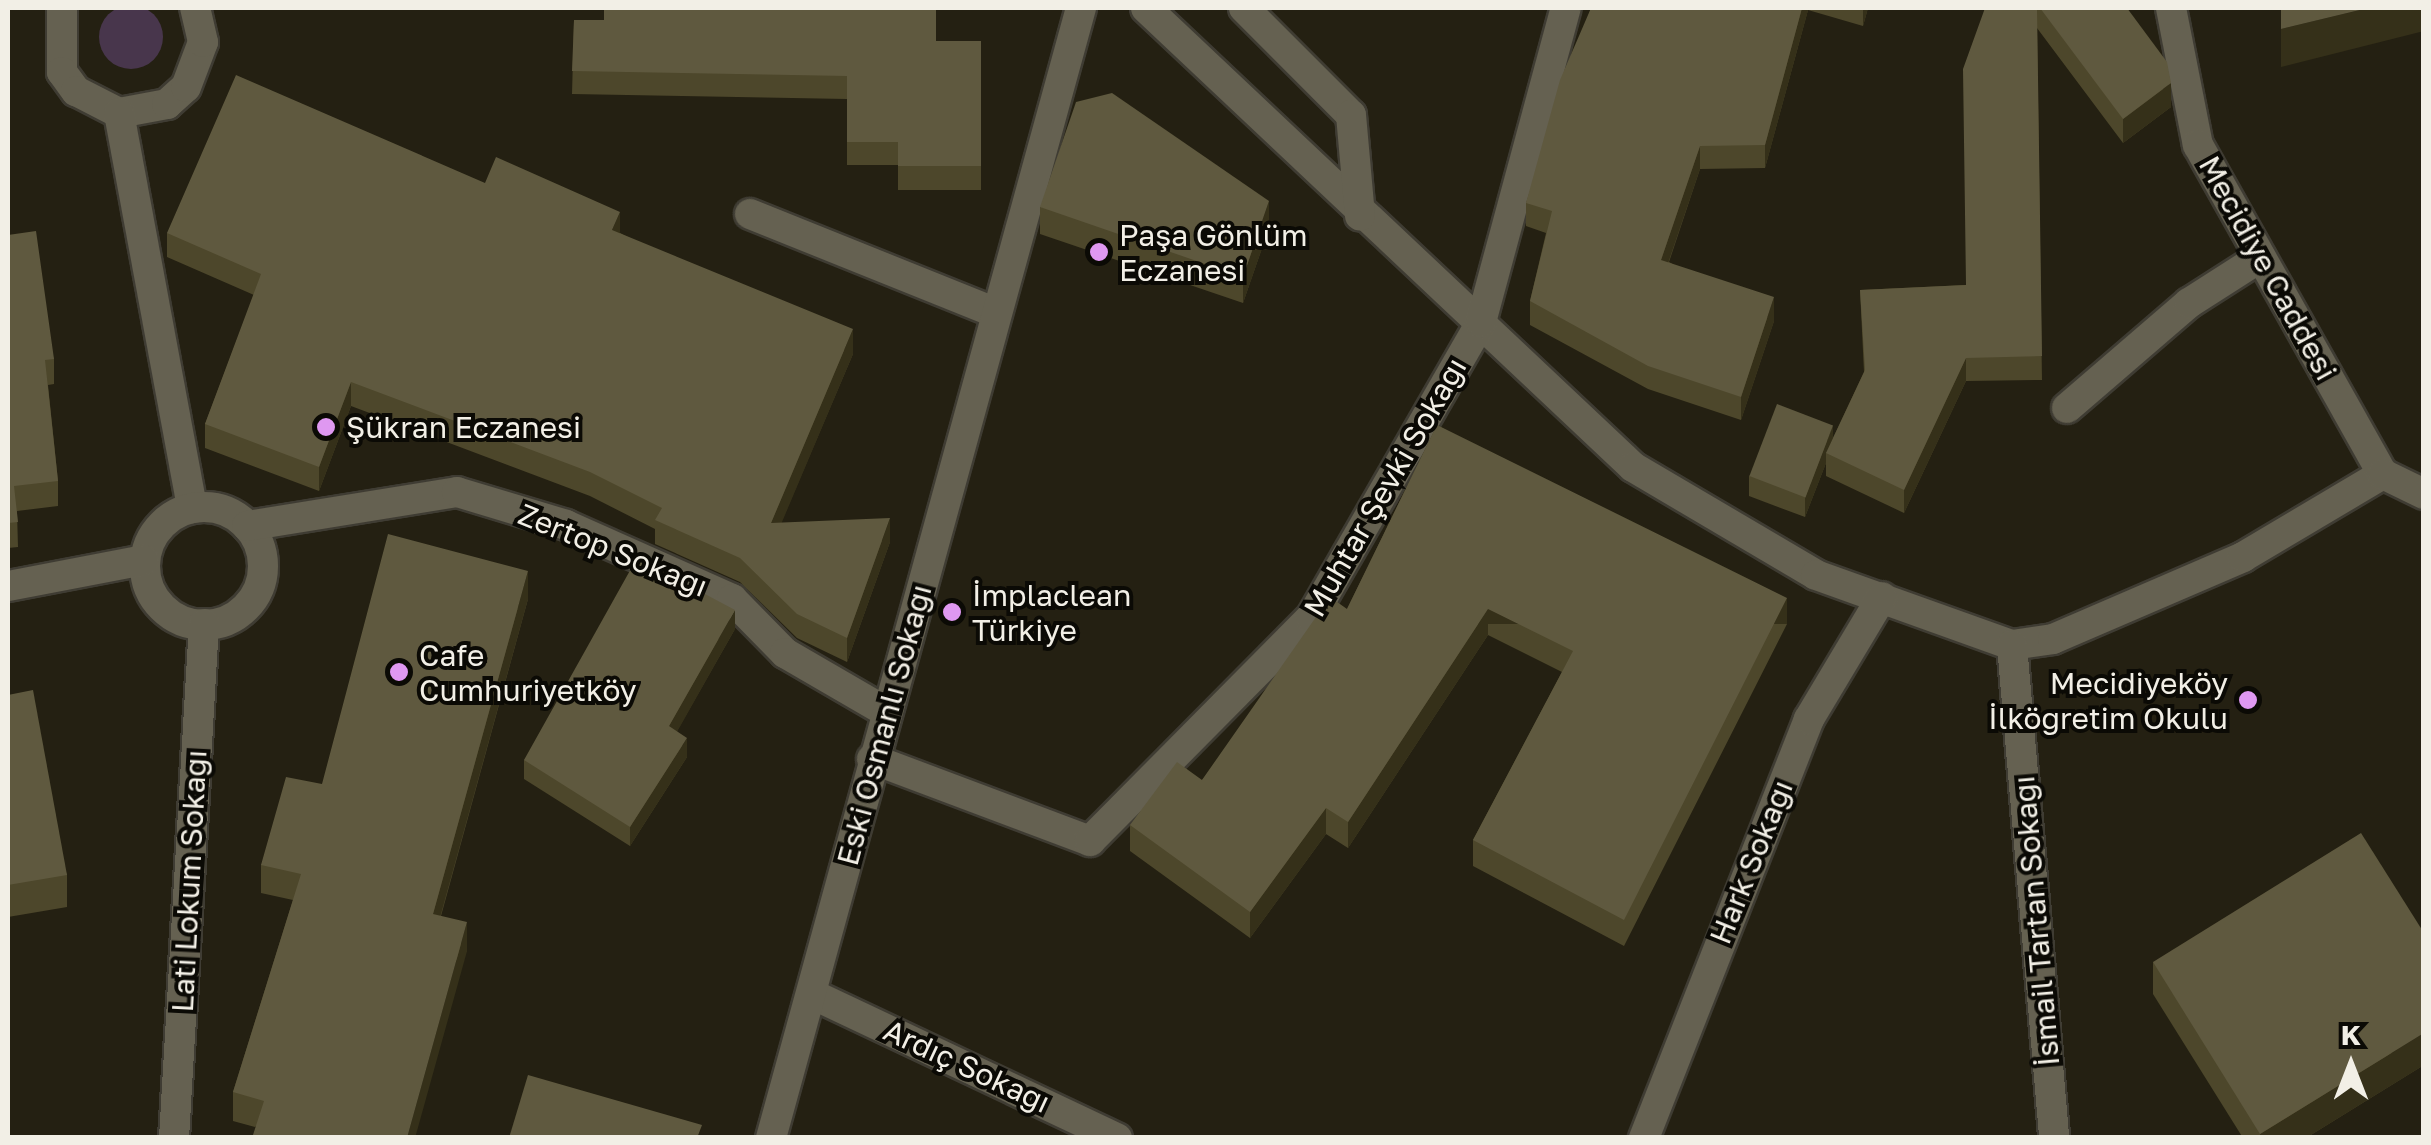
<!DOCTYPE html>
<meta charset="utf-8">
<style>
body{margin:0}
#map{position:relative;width:2431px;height:1145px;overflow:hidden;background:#242012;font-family:"Golos Text",sans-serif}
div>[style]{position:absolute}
.green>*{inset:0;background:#48364c}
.round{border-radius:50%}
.roads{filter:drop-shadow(2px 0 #3f3c33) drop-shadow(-2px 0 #3f3c33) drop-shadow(0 2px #3f3c33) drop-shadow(0 -2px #3f3c33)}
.street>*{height:30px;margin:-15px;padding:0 15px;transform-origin:15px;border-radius:15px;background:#656151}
.street>.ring{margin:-15px;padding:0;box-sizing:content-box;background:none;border:30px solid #656151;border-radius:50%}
.secondary>*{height:30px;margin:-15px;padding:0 15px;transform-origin:15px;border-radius:15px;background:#656151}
.wall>*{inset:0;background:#4d472b}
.shaded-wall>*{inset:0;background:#353019;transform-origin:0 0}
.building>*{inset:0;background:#5f593f;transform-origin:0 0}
.dots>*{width:28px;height:28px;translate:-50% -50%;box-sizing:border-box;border:5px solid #0b0a05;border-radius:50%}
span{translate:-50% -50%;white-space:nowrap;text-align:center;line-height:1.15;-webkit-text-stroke:8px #0b0a05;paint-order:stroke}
.poi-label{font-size:30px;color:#f2efe6}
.left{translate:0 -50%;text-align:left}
.right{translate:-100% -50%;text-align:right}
.street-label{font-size:30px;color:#f2efe6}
.frame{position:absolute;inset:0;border:10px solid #f2efe6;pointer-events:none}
.north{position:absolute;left:2301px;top:1015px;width:100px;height:100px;-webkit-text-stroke:8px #0b0a05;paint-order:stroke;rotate:0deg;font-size:28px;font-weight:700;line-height:40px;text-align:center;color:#f2efe6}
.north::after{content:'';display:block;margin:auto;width:35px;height:45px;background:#f2efe6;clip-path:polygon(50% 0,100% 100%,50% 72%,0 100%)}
</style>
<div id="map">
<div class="green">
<i class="round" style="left:99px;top:5px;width:64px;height:64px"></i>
</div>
<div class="roads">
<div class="street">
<i style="left:62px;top:8px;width:64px;rotate:90deg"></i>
<i style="left:62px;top:72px;width:24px;rotate:54deg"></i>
<i style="left:76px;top:91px;width:48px;rotate:27.1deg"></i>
<i style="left:119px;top:113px;width:49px;rotate:-10.6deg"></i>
<i style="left:167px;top:104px;width:25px;rotate:-42deg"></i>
<i style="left:186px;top:87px;width:48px;rotate:-69.3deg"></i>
<i style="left:203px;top:42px;width:35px;rotate:-103deg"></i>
<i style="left:1146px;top:8px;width:669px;rotate:43.3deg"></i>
<i style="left:1633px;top:467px;width:212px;rotate:30.5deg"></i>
<i style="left:1816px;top:575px;width:208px;rotate:19.7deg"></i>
<i style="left:2012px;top:645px;width:41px;rotate:-8.3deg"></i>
<i style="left:2053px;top:639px;width:207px;rotate:-23.3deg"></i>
<i style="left:2243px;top:557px;width:163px;rotate:-30.7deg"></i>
<i style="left:1244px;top:8px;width:151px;rotate:45deg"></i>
<i style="left:1351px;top:115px;width:101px;rotate:84.9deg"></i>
<i style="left:119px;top:113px;width:402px;rotate:79.5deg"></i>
<i style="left:750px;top:214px;width:265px;rotate:21.9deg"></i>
<i style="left:2067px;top:408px;width:161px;rotate:-40.7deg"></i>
<i style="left:2189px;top:303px;width:85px;rotate:-32.6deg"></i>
<i class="ring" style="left:145px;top:507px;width:88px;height:88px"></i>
<i style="left:247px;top:526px;width:213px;rotate:-9.2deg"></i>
<i style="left:457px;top:492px;width:114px;rotate:16.8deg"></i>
<i style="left:566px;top:525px;width:182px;rotate:24deg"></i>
<i style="left:732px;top:599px;width:76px;rotate:45.5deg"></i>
<i style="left:785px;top:653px;width:116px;rotate:30.1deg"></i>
<i style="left:8px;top:586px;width:138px;rotate:-10.8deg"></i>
<i style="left:2012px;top:645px;width:495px;rotate:85.1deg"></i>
<i style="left:872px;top:759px;width:233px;rotate:20.6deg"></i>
<i style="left:1090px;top:841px;width:314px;rotate:-45.3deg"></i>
<i style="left:1311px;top:618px;width:341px;rotate:-60.1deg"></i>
<i style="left:1481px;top:322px;width:325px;rotate:-74.9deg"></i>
<i style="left:816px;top:996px;width:333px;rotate:25.3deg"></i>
<i style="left:174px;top:1138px;width:515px;rotate:-86.66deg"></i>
<i style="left:771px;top:1138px;width:1172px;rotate:-74.66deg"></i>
<i style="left:1644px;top:1138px;width:450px;rotate:-68.5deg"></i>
<i style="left:1809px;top:719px;width:142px;rotate:-59.1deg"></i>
</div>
<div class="secondary">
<i style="left:2171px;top:8px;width:140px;rotate:78.9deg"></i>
<i style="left:2198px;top:145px;width:377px;rotate:60.7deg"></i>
<i style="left:2383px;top:474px;width:46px;rotate:26deg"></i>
</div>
</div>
<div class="wall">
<i style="clip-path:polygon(1591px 8px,1868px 8px,1863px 26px,1808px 10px,1765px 168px,1700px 169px,1669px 262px,1774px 321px,1741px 420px,1648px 389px,1530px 325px,1530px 301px,1546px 233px,1526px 226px,1526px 203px)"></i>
<i style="clip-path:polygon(1985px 8px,2127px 8px,2171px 107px,2123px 143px,2037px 28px,2042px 380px,1966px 381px,1904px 513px,1826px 476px,1826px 463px,1805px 517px,1749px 496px,1749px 476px,1833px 438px,1864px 372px,1860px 290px,1966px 285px)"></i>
<i style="clip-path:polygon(574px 20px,604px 20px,936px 41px,981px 41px,981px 190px,898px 190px,898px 165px,847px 165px,847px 99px,572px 94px)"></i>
<i style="clip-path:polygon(485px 183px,620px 233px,853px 354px,781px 523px,890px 542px,847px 662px,797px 638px,740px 582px,655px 544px,655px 529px,590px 496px,351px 406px,319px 491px,205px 448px,205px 424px,254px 295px,167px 257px,167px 233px)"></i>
<i style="clip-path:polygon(1040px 207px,1269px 228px,1243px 303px,1040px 234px)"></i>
<i style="clip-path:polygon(8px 235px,54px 359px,54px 384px,48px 385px,58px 481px,58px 506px,17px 511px,18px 547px,8px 548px)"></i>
<i style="clip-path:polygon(1437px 425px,1787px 624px,1624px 946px,1473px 866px,1473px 840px,1562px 672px,1488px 635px,1348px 848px,1326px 834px,1250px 938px,1130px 851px,1130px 825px,1202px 780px,1347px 609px)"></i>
<i style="clip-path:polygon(528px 599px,441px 916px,467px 951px,255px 1127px,233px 1121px,233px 1092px,293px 900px,261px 893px,261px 865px,322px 784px)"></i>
<i style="clip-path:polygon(735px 629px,677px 731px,687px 757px,630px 846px,524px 779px,524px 760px)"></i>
<i style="clip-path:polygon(8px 695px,67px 875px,67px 907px,8px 917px)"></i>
<i style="clip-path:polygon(2153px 962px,2424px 1065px,2306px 1138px,2243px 1138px,2153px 994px)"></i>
</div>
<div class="shaded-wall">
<i style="clip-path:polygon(1802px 8px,1808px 8px,1808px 10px,1765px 168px,1765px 145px)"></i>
<i style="clip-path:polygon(1863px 8px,1868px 8px,1863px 26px)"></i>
<i style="clip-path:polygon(2368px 8px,2424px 8px,2424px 31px,2281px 67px,2281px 29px)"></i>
<i style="clip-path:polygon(2171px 83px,2171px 107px,2123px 143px,2123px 119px)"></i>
<i style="clip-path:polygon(1700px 146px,1700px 169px,1661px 284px,1661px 260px)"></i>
<i style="clip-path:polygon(1269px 201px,1269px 228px,1243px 303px,1243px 277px)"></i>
<i style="clip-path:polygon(620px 212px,620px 236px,612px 230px)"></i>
<i style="clip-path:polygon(1774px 297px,1774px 321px,1741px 420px,1741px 397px)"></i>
<i style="clip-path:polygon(853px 329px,853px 354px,771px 548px,771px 523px)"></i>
<i style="clip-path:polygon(1966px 358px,1966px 381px,1904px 513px,1904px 490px)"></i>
<i style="clip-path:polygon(351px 382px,351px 406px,319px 491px,319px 467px)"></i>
<i style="clip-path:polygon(1833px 425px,1833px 445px,1826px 453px,1826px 463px,1805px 517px,1805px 498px)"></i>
<i style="clip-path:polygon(890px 518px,890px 542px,847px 662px,847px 638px)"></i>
<i style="clip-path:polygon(528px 571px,528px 599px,433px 943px,433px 914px)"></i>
<i style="left:1787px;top:598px;width:26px;height:361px;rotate:90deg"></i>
<i style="clip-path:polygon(1488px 609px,1488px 635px,1348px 848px,1348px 822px)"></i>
<i style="clip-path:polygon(735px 610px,735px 629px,669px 746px,669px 726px)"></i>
<i style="clip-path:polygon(687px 738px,687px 757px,630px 846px,630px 827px)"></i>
<i style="clip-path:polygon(1326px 808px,1326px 834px,1250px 938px,1250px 912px)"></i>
<i style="clip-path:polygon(467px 922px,467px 951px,415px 1138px,407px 1138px)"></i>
<i style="clip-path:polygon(2424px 1033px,2424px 1065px,2306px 1138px,2260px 1138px,2260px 1134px)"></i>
</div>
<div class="building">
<i style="clip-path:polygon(604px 8px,936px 8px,936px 41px,981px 41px,981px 166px,898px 166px,898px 142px,847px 142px,847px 76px,572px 71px,574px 20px,604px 20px)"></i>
<i style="clip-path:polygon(1591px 8px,1802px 8px,1765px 145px,1700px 146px,1661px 260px,1774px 297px,1741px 397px,1648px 366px,1530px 301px,1552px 211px,1526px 203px,1560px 80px)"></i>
<i style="clip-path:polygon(1985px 8px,2037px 8px,2042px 356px,1966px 358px,1904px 490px,1826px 453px,1865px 370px,1860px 290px,1966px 285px,1963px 69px)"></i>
<i style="clip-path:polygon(2040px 8px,2127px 8px,2167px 62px,2171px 83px,2123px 119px)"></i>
<i style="clip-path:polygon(2281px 8px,2368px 8px,2281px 29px)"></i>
<i style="clip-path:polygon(236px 75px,485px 183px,496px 157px,620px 212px,612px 230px,853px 329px,771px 523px,890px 518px,847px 638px,797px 614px,740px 558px,655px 520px,662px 508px,590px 472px,351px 382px,319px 467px,205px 424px,261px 274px,167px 233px)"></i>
<i style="clip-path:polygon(1112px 93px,1269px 201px,1243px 277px,1040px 207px,1076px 102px)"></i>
<i style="clip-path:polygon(36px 231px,54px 359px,45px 360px,58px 481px,14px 486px,18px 522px,8px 523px,8px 235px)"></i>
<i style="left:1777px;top:404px;width:60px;height:77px;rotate:21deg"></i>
<i style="clip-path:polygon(1437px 425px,1787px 598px,1624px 920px,1473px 840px,1573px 651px,1488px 609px,1348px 822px,1326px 808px,1250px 912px,1130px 825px,1177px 762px,1202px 780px,1330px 597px,1347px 609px)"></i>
<i style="clip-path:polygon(388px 534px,528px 571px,433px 914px,467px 922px,407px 1138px,252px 1138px,264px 1101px,233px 1092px,301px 874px,261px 865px,286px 777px,322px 784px)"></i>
<i style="clip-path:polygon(637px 558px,735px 610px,669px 726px,687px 738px,630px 827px,524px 760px)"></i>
<i style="clip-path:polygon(33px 690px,67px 875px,8px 885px,8px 695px)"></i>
<i style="clip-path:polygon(2361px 833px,2424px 933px,2424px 1033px,2260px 1134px,2153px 962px)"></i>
<i style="clip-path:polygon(528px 1075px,702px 1125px,697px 1138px,509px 1138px)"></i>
<i style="clip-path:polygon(99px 1135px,99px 1138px,73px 1138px)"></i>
</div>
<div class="dots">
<i style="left:1099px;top:252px;background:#df98f1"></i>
<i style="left:326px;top:427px;background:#df98f1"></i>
<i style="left:952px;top:612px;background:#df98f1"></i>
<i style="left:399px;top:672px;background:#df98f1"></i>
<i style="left:2248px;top:700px;background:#df98f1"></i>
</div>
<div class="poi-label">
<span class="left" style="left:1119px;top:252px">Paşa Gönlüm<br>Eczanesi</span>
<span class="left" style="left:346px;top:427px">Şükran Eczanesi</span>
<span class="left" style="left:972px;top:612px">İmplaclean<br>Türkiye</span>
<span class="left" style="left:419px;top:672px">Cafe<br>Cumhuriyetköy</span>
<span class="right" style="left:2228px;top:700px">Mecidiyeköy<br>İlköğretim Okulu</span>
</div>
<div class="street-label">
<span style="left:2268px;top:268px;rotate:61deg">Mecidiye Caddesi</span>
<span style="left:1385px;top:487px;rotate:-60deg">Muhtar Şevki Sokağı</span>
<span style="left:613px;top:550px;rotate:22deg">Zertop Sokağı</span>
<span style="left:884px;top:725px;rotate:-75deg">Eski Osmanlı Sokağı</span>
<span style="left:1751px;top:862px;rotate:-68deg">Hark Sokağı</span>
<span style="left:189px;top:881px;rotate:-87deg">Lati Lokum Sokağı</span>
<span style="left:2036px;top:921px;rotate:-95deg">İsmail Tartan Sokağı</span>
<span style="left:967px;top:1066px;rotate:25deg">Ardıç Sokağı</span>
</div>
<div class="frame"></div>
<div class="north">K</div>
</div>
